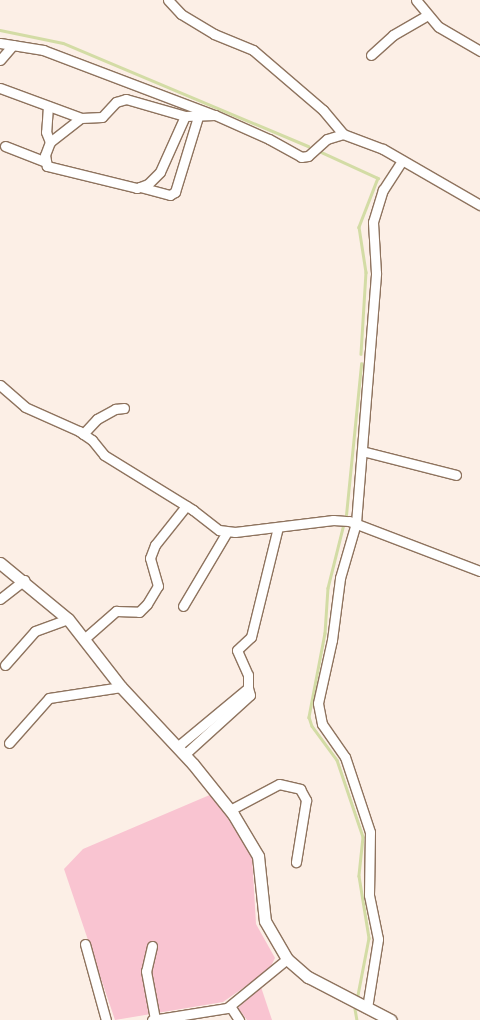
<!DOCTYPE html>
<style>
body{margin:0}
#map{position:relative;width:480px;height:1020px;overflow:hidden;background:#fcefe6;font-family:Barlow,sans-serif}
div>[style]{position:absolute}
.green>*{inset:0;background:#f9c4d1}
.stream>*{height:2.5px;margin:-1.25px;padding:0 1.25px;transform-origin:1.25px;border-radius:1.25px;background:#d3dca5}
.roads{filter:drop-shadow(1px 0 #8e735e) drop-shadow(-1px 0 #8e735e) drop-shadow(0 1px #8e735e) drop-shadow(0 -1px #8e735e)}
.minor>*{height:9px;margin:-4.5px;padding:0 4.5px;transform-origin:4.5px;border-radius:4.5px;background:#fff}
.major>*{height:11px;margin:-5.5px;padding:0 5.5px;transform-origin:5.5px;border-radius:5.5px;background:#fff}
span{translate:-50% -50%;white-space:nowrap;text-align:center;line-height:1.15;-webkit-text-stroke:4.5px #fff;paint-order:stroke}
</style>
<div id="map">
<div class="green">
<i style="clip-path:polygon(212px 794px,252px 856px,256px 924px,275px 958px,269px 970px,223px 1002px,115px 1020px,64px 869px,83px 849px)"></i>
<i style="clip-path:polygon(261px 987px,272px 1020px,247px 1020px,238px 1008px)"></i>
</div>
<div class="stream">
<i style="left:0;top:30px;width:64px;rotate:11.7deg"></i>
<i style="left:63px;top:43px;width:266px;rotate:22.8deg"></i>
<i style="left:321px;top:152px;width:63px;rotate:24.5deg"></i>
<i style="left:378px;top:178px;width:53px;rotate:111.2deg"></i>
<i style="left:359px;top:227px;width:46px;rotate:81.2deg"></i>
<i style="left:366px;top:272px;width:82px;rotate:93.5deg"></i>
<i style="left:346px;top:515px;width:152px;rotate:-84.3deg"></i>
<i style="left:344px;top:524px;width:66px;rotate:104deg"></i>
<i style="left:328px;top:588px;width:45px;rotate:93.8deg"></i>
<i style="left:325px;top:633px;width:86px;rotate:100.8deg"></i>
<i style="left:309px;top:717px;width:9px;rotate:72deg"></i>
<i style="left:312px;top:726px;width:42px;rotate:53.7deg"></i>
<i style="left:337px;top:760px;width:81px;rotate:71.3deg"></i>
<i style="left:363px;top:837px;width:39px;rotate:96deg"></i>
<i style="left:359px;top:876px;width:63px;rotate:80.8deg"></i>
<i style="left:369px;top:938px;width:58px;rotate:100.9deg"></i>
<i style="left:355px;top:1009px;width:11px;rotate:80deg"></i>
</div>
<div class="roads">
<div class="minor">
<i style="left:168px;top:0;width:19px;rotate:47deg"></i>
<i style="left:181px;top:14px;width:39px;rotate:31deg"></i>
<i style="left:214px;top:34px;width:42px;rotate:22.3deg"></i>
<i style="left:253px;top:50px;width:92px;rotate:40.6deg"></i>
<i style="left:323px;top:110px;width:31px;rotate:50deg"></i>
<i style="left:343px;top:134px;width:43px;rotate:20.6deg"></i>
<i style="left:383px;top:149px;width:112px;rotate:30deg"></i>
<i style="left:416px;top:0;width:35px;rotate:50deg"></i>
<i style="left:439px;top:27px;width:48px;rotate:30.3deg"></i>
<i style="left:0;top:43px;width:44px;rotate:9.2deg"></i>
<i style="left:43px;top:50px;width:183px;rotate:20.8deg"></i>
<i style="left:371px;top:55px;width:30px;rotate:-42deg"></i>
<i style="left:393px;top:35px;width:38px;rotate:-30deg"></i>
<i style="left:0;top:60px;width:20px;rotate:-49deg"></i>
<i style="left:0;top:88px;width:86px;rotate:20.3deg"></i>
<i style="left:48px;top:106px;width:26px;rotate:94deg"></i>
<i style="left:46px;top:132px;width:11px;rotate:68deg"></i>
<i style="left:185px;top:116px;width:61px;rotate:114.1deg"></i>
<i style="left:160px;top:172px;width:17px;rotate:135deg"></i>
<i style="left:148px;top:184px;width:12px;rotate:160deg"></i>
<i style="left:137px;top:188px;width:93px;rotate:-166.3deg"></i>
<i style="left:47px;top:166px;width:11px;rotate:-100deg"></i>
<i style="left:45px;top:155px;width:14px;rotate:-69deg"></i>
<i style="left:50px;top:142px;width:39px;rotate:-38deg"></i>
<i style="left:81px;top:118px;width:21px;rotate:-3deg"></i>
<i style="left:102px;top:117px;width:21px;rotate:-47deg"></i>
<i style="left:116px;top:102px;width:10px;rotate:-17deg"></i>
<i style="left:126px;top:99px;width:61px;rotate:16.1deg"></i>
<i style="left:185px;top:116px;width:30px;rotate:-2deg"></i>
<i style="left:215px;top:115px;width:59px;rotate:24deg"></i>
<i style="left:269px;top:139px;width:37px;rotate:29deg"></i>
<i style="left:301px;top:157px;width:7px;rotate:-8deg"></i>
<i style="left:308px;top:156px;width:25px;rotate:-42deg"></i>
<i style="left:327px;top:139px;width:17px;rotate:-17deg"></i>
<i style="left:5px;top:146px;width:44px;rotate:21.3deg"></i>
<i style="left:140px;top:187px;width:31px;rotate:15deg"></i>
<i style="left:170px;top:195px;width:6px;rotate:-31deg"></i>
<i style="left:175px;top:192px;width:78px;rotate:-73deg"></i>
<i style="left:0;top:385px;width:33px;rotate:41deg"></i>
<i style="left:25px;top:407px;width:59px;rotate:24deg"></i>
<i style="left:79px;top:431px;width:16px;rotate:35deg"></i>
<i style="left:92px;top:440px;width:19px;rotate:51deg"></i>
<i style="left:104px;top:455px;width:105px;rotate:31.7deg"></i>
<i style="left:193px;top:510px;width:33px;rotate:38deg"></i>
<i style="left:219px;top:530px;width:16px;rotate:7deg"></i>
<i style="left:235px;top:532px;width:99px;rotate:-7deg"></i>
<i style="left:333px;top:520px;width:16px;rotate:4deg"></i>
<i style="left:349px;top:521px;width:140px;rotate:20.9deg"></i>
<i style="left:83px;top:434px;width:21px;rotate:-47deg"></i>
<i style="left:97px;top:419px;width:21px;rotate:-29deg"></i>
<i style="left:115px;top:409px;width:9px;rotate:-6deg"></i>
<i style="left:362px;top:451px;width:97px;rotate:14.3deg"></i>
<i style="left:0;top:599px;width:31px;rotate:-38deg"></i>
<i style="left:183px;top:606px;width:86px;rotate:-59.3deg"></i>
<i style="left:84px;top:639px;width:43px;rotate:-41.2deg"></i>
<i style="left:116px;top:611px;width:23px;rotate:2deg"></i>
<i style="left:139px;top:612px;width:11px;rotate:-45deg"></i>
<i style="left:147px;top:604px;width:21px;rotate:-59deg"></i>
<i style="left:158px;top:586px;width:29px;rotate:-106deg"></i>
<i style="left:150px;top:558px;width:14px;rotate:-69deg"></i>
<i style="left:155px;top:545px;width:50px;rotate:-51.5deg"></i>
<i style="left:5px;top:665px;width:45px;rotate:-48.6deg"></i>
<i style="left:35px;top:631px;width:35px;rotate:-20deg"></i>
<i style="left:9px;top:743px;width:60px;rotate:-48.4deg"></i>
<i style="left:49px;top:698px;width:73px;rotate:-8.7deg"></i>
<i style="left:177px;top:747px;width:92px;rotate:-39.7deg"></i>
<i style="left:248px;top:688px;width:13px;rotate:-90deg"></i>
<i style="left:248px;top:675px;width:27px;rotate:-114deg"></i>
<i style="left:237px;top:650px;width:19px;rotate:-43deg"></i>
<i style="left:251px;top:637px;width:113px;rotate:-76.2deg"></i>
<i style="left:184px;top:755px;width:89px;rotate:-42.3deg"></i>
<i style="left:250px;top:695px;width:7px;rotate:-106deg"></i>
<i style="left:230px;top:810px;width:55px;rotate:-28deg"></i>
<i style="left:279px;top:784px;width:22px;rotate:13deg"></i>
<i style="left:300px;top:789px;width:13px;rotate:61deg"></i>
<i style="left:306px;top:800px;width:63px;rotate:99.2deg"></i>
<i style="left:85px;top:944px;width:79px;rotate:74.6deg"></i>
<i style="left:152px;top:946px;width:26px;rotate:103deg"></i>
<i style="left:146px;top:971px;width:49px;rotate:79.4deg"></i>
<i style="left:230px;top:1006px;width:17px;rotate:57deg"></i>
<i style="left:367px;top:1008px;width:70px;rotate:-80.9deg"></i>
<i style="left:378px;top:939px;width:45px;rotate:-101.6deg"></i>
<i style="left:369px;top:895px;width:63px;rotate:-89.1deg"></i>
<i style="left:370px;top:832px;width:79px;rotate:-108.4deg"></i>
<i style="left:345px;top:757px;width:40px;rotate:-124.9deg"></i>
<i style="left:322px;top:724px;width:21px;rotate:-101deg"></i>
<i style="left:318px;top:703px;width:65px;rotate:-77.5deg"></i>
<i style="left:332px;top:640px;width:63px;rotate:-82.6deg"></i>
<i style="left:340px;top:578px;width:57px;rotate:-73.8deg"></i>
<i style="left:356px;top:523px;width:251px;rotate:-85.4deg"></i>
<i style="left:376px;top:273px;width:51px;rotate:-93.4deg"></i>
<i style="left:373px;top:222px;width:34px;rotate:-73deg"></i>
<i style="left:383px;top:190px;width:35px;rotate:-57deg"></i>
<i style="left:152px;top:1020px;width:76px;rotate:-9.1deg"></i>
<i style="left:227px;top:1008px;width:77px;rotate:-39.2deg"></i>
</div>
<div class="major">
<i style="left:0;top:563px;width:88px;rotate:39.5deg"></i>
<i style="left:68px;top:619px;width:86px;rotate:52.1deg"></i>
<i style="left:121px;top:687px;width:105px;rotate:46.9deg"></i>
<i style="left:193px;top:764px;width:64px;rotate:51.3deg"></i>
<i style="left:233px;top:814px;width:49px;rotate:59.2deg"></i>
<i style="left:258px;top:856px;width:65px;rotate:83.9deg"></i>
<i style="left:265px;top:921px;width:44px;rotate:59.9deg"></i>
<i style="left:287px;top:959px;width:28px;rotate:41deg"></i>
<i style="left:308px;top:977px;width:93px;rotate:27.4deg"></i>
</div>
</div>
</div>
